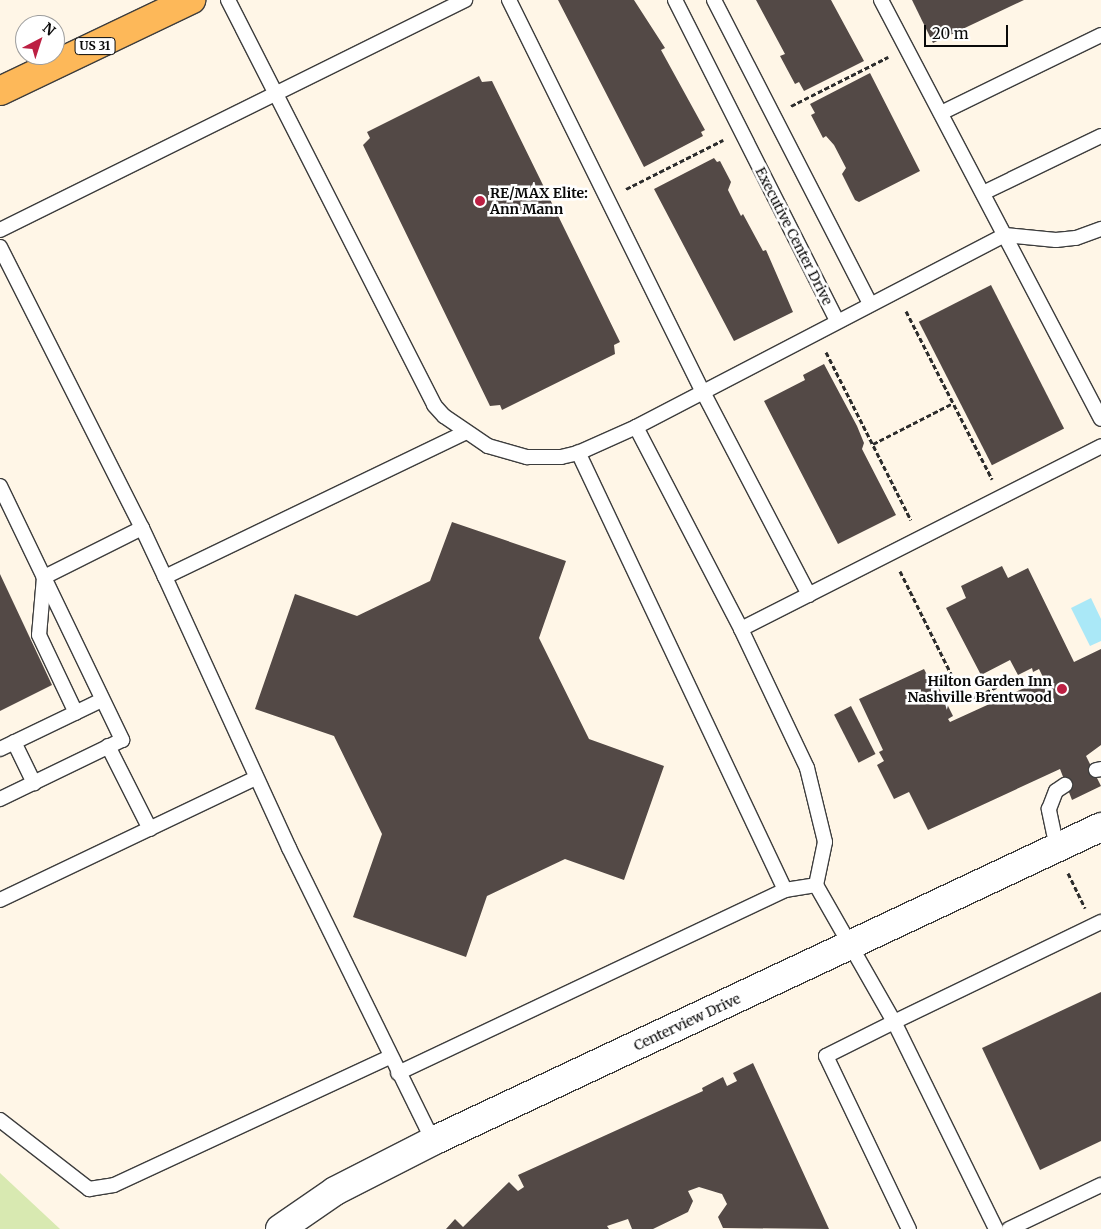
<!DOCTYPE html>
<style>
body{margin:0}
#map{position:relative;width:1101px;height:1229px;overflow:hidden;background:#fff6e7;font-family:Merriweather,serif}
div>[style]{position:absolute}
.green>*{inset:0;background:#d8e9b1}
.water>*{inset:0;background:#aae8f7}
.building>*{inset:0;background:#534946;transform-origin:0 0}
.path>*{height:3px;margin-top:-1.5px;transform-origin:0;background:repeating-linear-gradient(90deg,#2c2c2c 0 5px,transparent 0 7.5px)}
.roads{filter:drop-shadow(1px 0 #3d3d3d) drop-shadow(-1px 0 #3d3d3d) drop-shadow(0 1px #3d3d3d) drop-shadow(0 -1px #3d3d3d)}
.lane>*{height:14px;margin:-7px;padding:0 7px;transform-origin:7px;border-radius:7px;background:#fff}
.street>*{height:28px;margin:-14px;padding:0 14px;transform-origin:14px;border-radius:14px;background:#fff}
.primary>*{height:28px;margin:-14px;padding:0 14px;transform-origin:14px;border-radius:14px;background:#fdb859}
.dots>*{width:14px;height:14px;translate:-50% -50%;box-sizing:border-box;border:2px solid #fff;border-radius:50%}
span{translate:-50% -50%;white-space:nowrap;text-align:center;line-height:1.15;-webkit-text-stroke:5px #fff;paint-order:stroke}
.shield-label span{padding:1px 4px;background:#fff;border:1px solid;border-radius:4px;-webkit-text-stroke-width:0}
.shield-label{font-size:12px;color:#0a0a0a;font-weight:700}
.poi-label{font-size:14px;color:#0a0a0a;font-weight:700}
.left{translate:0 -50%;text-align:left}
.right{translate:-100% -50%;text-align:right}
.street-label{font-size:14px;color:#0a0a0a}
.north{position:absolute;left:15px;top:15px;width:50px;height:50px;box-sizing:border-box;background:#fff;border:1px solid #9d9d9d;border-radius:50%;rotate:40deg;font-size:14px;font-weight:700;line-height:20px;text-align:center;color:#0a0a0a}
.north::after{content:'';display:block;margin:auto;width:18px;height:22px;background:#bc2043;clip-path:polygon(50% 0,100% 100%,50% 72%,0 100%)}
.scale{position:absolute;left:924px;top:25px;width:84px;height:22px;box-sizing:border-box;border:2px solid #0a0a0a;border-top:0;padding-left:6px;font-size:15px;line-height:18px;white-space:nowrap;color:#0a0a0a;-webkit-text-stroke:4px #fff;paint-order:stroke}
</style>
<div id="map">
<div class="green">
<i style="clip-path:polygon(0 1173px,60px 1229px,0 1229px)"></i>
</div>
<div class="water">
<i style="clip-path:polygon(1091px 598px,1101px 619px,1101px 641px,1090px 646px,1071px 608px)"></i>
</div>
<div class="building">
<i style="clip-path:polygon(558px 0,634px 0,665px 48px,661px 50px,705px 130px,701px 132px,703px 136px,644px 167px)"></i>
<i style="clip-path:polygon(756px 0,831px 0,864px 61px,804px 91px,799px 82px,795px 84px,780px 56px,785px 54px)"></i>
<i style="clip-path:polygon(912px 0,1024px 0,933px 43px)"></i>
<i style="clip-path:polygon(870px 73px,920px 171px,859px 202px,855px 200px,842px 174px,846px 168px,834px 145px,826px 136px,823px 138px,811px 115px,815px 113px,810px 104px)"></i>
<i style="clip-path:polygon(479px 76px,482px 82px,492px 81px,620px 342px,614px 345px,615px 354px,502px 410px,500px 405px,490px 406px,363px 145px,370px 138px,367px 132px)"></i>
<i style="clip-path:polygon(714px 158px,717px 162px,720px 161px,731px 182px,728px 190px,741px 216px,743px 214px,763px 251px,766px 250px,793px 312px,734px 341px,654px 189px)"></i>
<i style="left:991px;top:285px;width:161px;height:81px;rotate:63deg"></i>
<i style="clip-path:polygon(824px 364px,857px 426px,864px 443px,862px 449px,896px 515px,838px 544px,764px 401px,805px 380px,803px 375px)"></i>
<i style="clip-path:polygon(452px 522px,566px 561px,539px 638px,589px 739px,664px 766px,624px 880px,565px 859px,487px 896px,466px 957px,353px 917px,382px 834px,334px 736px,255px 709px,295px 594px,357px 616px,430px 581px)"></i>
<i style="clip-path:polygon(1002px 566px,1008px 578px,1028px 568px,1074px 662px,1101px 649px,1101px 745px,1086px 756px,1101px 786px,1072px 800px,1060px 769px,928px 830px,909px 792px,894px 799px,877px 765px,884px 761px,879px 752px,883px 750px,859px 699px,924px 669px,928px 677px,932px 674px,953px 716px,948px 719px,950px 722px,1044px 679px,1039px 669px,1033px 672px,1032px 668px,1018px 675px,1010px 660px,981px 675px,946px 608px,966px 598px,961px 586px)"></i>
<i style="clip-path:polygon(0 574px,52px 685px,0 711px)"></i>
<i style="left:851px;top:706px;width:54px;height:19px;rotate:63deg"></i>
<i style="clip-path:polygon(1101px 992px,1101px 1141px,1040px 1170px,982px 1048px)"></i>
<i style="clip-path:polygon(753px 1063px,829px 1229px,723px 1228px,718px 1217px,727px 1204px,722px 1194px,699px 1187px,688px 1191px,693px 1201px,688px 1212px,653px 1229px,632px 1229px,628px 1219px,607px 1226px,609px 1229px,446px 1229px,455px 1219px,463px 1227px,509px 1182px,518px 1191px,524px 1187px,518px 1175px,703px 1091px,702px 1088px,723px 1077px,727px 1086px,737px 1081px,733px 1073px)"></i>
</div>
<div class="path">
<i style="left:791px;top:106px;width:109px;rotate:-26.8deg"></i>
<i style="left:626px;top:189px;width:109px;rotate:-26.8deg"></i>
<i style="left:906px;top:311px;width:189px;rotate:62.9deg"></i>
<i style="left:826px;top:352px;width:188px;rotate:63.2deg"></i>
<i style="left:873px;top:444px;width:90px;rotate:-27.1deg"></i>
<i style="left:900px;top:571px;width:146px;rotate:63.6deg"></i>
<i style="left:965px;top:702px;width:53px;rotate:-25.6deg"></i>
<i style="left:1068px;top:873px;width:39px;rotate:64deg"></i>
</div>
<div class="roads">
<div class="lane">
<i style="left:228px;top:0;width:454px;rotate:63deg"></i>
<i style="left:434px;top:405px;width:15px;rotate:48deg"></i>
<i style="left:444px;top:416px;width:53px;rotate:34.3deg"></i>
<i style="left:488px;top:446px;width:41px;rotate:15.8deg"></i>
<i style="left:527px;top:457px;width:34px"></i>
<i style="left:561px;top:457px;width:17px;rotate:-13deg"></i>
<i style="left:578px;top:453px;width:64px;rotate:-24.1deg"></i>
<i style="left:636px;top:427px;width:228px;rotate:62.5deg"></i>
<i style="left:741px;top:629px;width:404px;rotate:-26.9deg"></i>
<i style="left:509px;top:0;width:437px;rotate:63.7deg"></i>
<i style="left:703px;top:392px;width:229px;rotate:62.4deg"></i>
<i style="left:675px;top:0;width:360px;rotate:63.2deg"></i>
<i style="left:714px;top:0;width:342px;rotate:62.8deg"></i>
<i style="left:881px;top:0;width:473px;rotate:62.3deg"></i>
<i style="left:941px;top:113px;width:178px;rotate:-26deg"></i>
<i style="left:983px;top:193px;width:131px;rotate:-25.8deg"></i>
<i style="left:0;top:230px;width:519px;rotate:-26.32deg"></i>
<i style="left:0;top:247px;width:315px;rotate:63.2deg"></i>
<i style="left:142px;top:528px;width:110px;rotate:153.4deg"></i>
<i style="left:44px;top:577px;width:58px;rotate:94.9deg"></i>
<i style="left:39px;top:635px;width:86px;rotate:64.6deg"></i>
<i style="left:636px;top:427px;width:416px;rotate:-27.5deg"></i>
<i style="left:1005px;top:235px;width:51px;rotate:5.6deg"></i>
<i style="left:1056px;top:240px;width:20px;rotate:-6deg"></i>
<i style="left:1076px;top:238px;width:27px;rotate:-20deg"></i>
<i style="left:0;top:486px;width:282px;rotate:64.3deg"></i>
<i style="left:122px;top:740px;width:136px;rotate:154.2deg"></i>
<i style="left:142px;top:528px;width:54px;rotate:64.9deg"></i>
<i style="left:165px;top:577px;width:334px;rotate:-25.7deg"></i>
<i style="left:165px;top:577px;width:298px;rotate:65.4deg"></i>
<i style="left:289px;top:848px;width:326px;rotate:63.8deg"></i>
<i style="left:741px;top:629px;width:154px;rotate:64.6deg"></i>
<i style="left:807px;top:768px;width:76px;rotate:76.3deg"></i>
<i style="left:825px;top:842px;width:44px;rotate:101.8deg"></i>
<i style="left:816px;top:885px;width:158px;rotate:60.3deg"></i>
<i style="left:894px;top:1022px;width:76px;rotate:153.4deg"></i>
<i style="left:826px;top:1056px;width:192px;rotate:64.4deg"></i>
<i style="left:14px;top:742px;width:46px;rotate:64deg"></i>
<i style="left:108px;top:746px;width:93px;rotate:63.2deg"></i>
<i style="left:0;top:749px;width:113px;rotate:-25.7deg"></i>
<i style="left:1096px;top:770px;width:5px;rotate:-11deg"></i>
<i style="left:1057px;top:848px;width:40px;rotate:-102deg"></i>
<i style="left:1049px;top:809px;width:19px;rotate:-69deg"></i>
<i style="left:1056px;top:791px;width:11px;rotate:-34deg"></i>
<i style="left:785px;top:890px;width:31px;rotate:-9deg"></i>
<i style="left:0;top:900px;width:284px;rotate:-25.5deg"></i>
<i style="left:398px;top:1073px;width:428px;rotate:-25.3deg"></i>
<i style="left:785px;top:890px;width:484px;rotate:-115.3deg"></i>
<i style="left:0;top:1120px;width:113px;rotate:37.8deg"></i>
<i style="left:89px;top:1189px;width:25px;rotate:-9deg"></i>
<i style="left:114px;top:1185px;width:304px;rotate:-24.9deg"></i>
<i style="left:996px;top:1229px;width:231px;rotate:-116.2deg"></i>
<i style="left:894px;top:1022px;width:230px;rotate:-25.8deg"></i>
<i style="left:1009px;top:1229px;width:102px;rotate:-25.6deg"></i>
</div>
<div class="street">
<i style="left:280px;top:1229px;width:67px;rotate:-34.6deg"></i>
<i style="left:335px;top:1191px;width:110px;rotate:-27deg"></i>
<i style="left:433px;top:1141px;width:738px;rotate:-25.18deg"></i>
</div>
<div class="primary">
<i style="left:0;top:91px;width:212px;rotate:-25.5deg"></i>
</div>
</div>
<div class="dots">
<i style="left:480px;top:201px;background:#bc2043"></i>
<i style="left:1062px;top:689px;background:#bc2043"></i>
</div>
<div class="shield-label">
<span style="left:95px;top:46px">US 31</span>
</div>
<div class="poi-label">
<span class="left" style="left:490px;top:201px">RE/MAX Elite:<br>Ann Mann</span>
<span class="right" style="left:1052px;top:689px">Hilton Garden Inn<br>Nashville Brentwood</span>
</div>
<div class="street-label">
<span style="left:794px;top:236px;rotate:63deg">Executive Center Drive</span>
<span style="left:687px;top:1022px;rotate:-25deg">Centerview Drive</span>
</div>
<div class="north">N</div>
<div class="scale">20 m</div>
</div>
